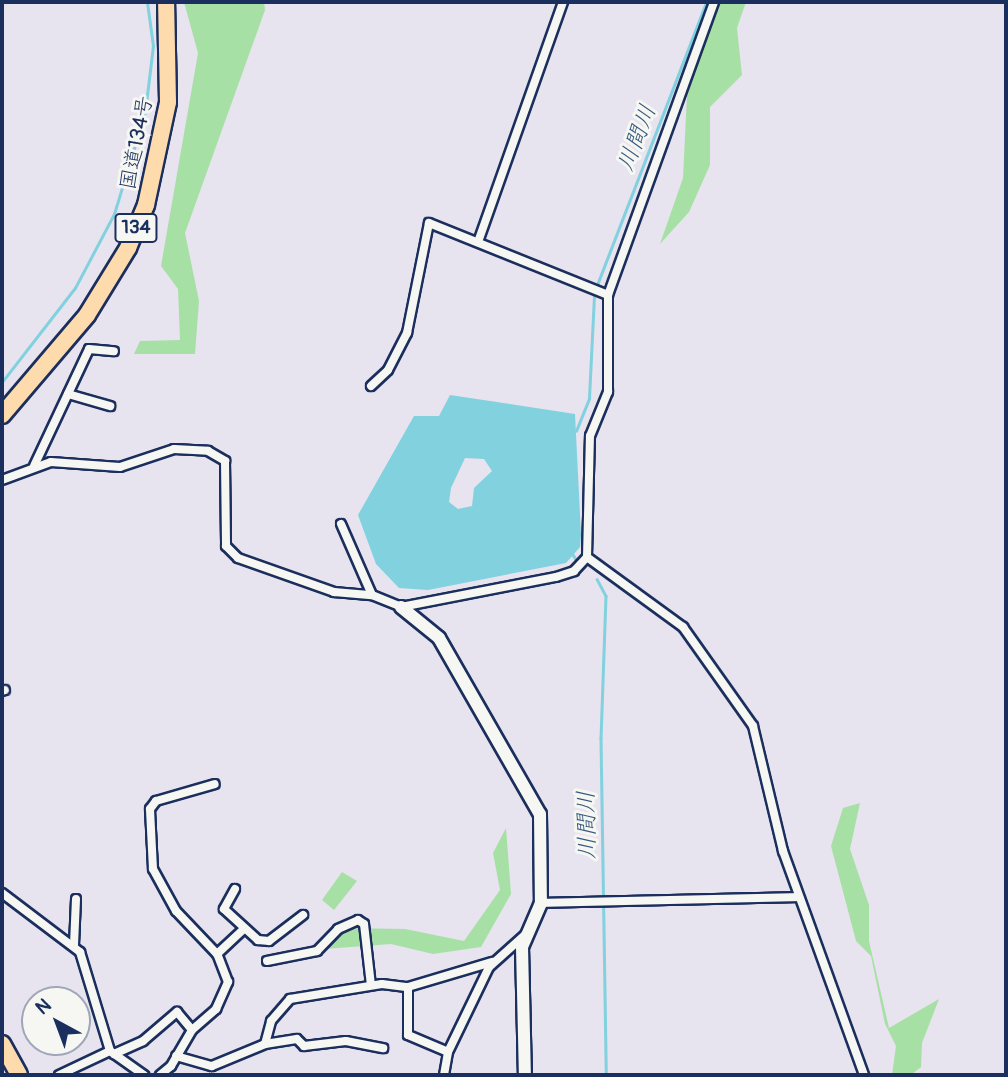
<!DOCTYPE html>
<meta charset="utf-8">
<style>
body{margin:0}
#map{position:relative;width:1008px;height:1077px;overflow:hidden;background:#e7e3ef;font-family:Pangolin,"Klee One",sans-serif}
div>[style]{position:absolute}
.green>*{inset:0;background:#a7e0a5}
.water>*{inset:0;background:#81d1de}
.stream>*{height:2.5px;margin:-1.25px;padding:0 1.25px;transform-origin:1.25px;border-radius:1.25px;background:#81d1de}
.roads{filter:drop-shadow(2px 0 #1b2f5e) drop-shadow(-2px 0 #1b2f5e) drop-shadow(0 2px #1b2f5e) drop-shadow(0 -2px #1b2f5e)}
.street>*{height:8px;margin:-4px;padding:0 4px;transform-origin:4px;border-radius:4px;background:#f6f6f2}
.secondary>*{height:12px;margin:-6px;padding:0 6px;transform-origin:6px;border-radius:6px;background:#f6f6f2}
.highway>*{height:16px;margin:-8px;padding:0 8px;transform-origin:8px;border-radius:8px;background:#fedbac}
span{translate:-50% -50%;white-space:nowrap;text-align:center;line-height:1.15;-webkit-text-stroke:6px #f6f6f2;paint-order:stroke}
.shield-label span{padding:2px 5px;background:#f6f6f2;border:2px solid;border-radius:5px;-webkit-text-stroke-width:0}
.shield-label{font-size:19px;color:#1b2f5e;font-weight:700}
.street-label{font-size:21px;color:#1b2f5e}
.water-label{font-size:23px;color:#34587e;font-style:italic}
.frame{position:absolute;inset:0;border:4px solid #1b2f5e;pointer-events:none}
.north{position:absolute;left:21px;top:986px;width:70px;height:70px;box-sizing:border-box;background:#f6f6f2;border:2px solid #9ea6b7;border-radius:50%;rotate:319deg;font-size:19px;font-weight:700;line-height:28px;text-align:center;color:#1b2f5e}
.north::after{content:'';display:block;margin:auto;width:24px;height:32px;background:#1b2f5e;clip-path:polygon(50% 0,100% 100%,50% 72%,0 100%)}
</style>
<div id="map">
<div class="green">
<i style="clip-path:polygon(184px 2px,264px 2px,265px 10px,185px 233px,199px 301px,195px 354px,134px 354px,140px 341px,180px 340px,178px 289px,161px 266px,198px 53px)"></i>
<i style="clip-path:polygon(716px 2px,746px 2px,737px 28px,742px 75px,710px 107px,710px 165px,689px 212px,660px 244px,683px 178px,687px 95px)"></i>
<i style="clip-path:polygon(860px 803px,850px 849px,869px 905px,869px 941px,889px 1028px,939px 999px,922px 1043px,921px 1067px,911px 1075px,892px 1075px,896px 1046px,885px 1024px,871px 956px,856px 941px,831px 846px,843px 808px)"></i>
<i style="clip-path:polygon(506px 828px,511px 894px,481px 947px,433px 954px,391px 944px,324px 949px,343px 928px,405px 929px,464px 941px,500px 890px,493px 853px)"></i>
<i style="clip-path:polygon(342px 872px,357px 881px,334px 910px,322px 900px)"></i>
</div>
<div class="water">
<i style="clip-path:polygon(evenodd,450px 395px,575px 414px,581px 535px,580px 547px,566px 563px,428px 590px,399px 588px,376px 564px,358px 515px,414px 416px,439px 416px,450px 395px,465px 458px,484px 459px,492px 471px,474px 488px,472px 506px,458px 509px,449px 502px,451px 488px,465px 458px)"></i>
</div>
<div class="stream">
<i style="left:597px;top:285px;width:303px;rotate:-68.9deg"></i>
<i style="left:2px;top:382px;width:119px;rotate:-52.2deg"></i>
<i style="left:75px;top:288px;width:84px;rotate:-62.2deg"></i>
<i style="left:114px;top:214px;width:107px;rotate:-73.1deg"></i>
<i style="left:145px;top:112px;width:66px;rotate:-83.1deg"></i>
<i style="left:153px;top:46px;width:44px;rotate:-97.8deg"></i>
<i style="left:576px;top:431px;width:35px;rotate:-68deg"></i>
<i style="left:589px;top:398px;width:104px;rotate:-87.2deg"></i>
<i style="left:572px;top:553px;width:9px;rotate:58deg"></i>
<i style="left:597px;top:579px;width:19px;rotate:62deg"></i>
<i style="left:606px;top:596px;width:142px;rotate:92deg"></i>
<i style="left:601px;top:738px;width:337px;rotate:89.1deg"></i>
</div>
<div class="roads">
<div class="street">
<i style="left:478px;top:242px;width:255px;rotate:-70.5deg"></i>
<i style="left:371px;top:386px;width:23px;rotate:-43deg"></i>
<i style="left:388px;top:370px;width:42px;rotate:-62.8deg"></i>
<i style="left:407px;top:333px;width:112px;rotate:-78.7deg"></i>
<i style="left:429px;top:223px;width:193px;rotate:21.9deg"></i>
<i style="left:68px;top:394px;width:44px;rotate:15.9deg"></i>
<i style="left:34px;top:466px;width:129px;rotate:-64.8deg"></i>
<i style="left:89px;top:349px;width:25px;rotate:5deg"></i>
<i style="left:2px;top:480px;width:52px;rotate:-20.2deg"></i>
<i style="left:51px;top:462px;width:69px;rotate:4.1deg"></i>
<i style="left:120px;top:467px;width:57px;rotate:-18.4deg"></i>
<i style="left:174px;top:449px;width:34px;rotate:3deg"></i>
<i style="left:208px;top:451px;width:20px;rotate:30deg"></i>
<i style="left:225px;top:461px;width:85px;rotate:89.3deg"></i>
<i style="left:226px;top:546px;width:17px;rotate:45deg"></i>
<i style="left:238px;top:558px;width:102px;rotate:19.5deg"></i>
<i style="left:334px;top:592px;width:38px;rotate:5deg"></i>
<i style="left:341px;top:524px;width:77px;rotate:66.4deg"></i>
<i style="left:372px;top:595px;width:31px;rotate:22deg"></i>
<i style="left:401px;top:607px;width:158px;rotate:-11deg"></i>
<i style="left:556px;top:577px;width:19px;rotate:-18deg"></i>
<i style="left:574px;top:571px;width:19px;rotate:-47deg"></i>
<i style="left:587px;top:557px;width:121px;rotate:-88.6deg"></i>
<i style="left:590px;top:436px;width:48px;rotate:-67.8deg"></i>
<i style="left:608px;top:392px;width:97px;rotate:-90deg"></i>
<i style="left:608px;top:295px;width:312px;rotate:-70.1deg"></i>
<i style="left:587px;top:557px;width:119px;rotate:36.1deg"></i>
<i style="left:683px;top:627px;width:121px;rotate:54.7deg"></i>
<i style="left:753px;top:726px;width:129px;rotate:76.5deg"></i>
<i style="left:783px;top:851px;width:238px;rotate:70.1deg"></i>
<i style="left:2px;top:691px;width:3px;rotate:-18deg"></i>
<i style="left:235px;top:889px;width:23px;rotate:119deg"></i>
<i style="left:224px;top:909px;width:46px;rotate:42.4deg"></i>
<i style="left:258px;top:940px;width:11px;rotate:5deg"></i>
<i style="left:269px;top:941px;width:43px;rotate:-37.4deg"></i>
<i style="left:2px;top:893px;width:98px;rotate:37.1deg"></i>
<i style="left:80px;top:952px;width:103px;rotate:73.1deg"></i>
<i style="left:541px;top:903px;width:257px;rotate:-1.3deg"></i>
<i style="left:74px;top:945px;width:46px;rotate:-87.5deg"></i>
<i style="left:217px;top:954px;width:35px;rotate:-43deg"></i>
<i style="left:267px;top:961px;width:51px;rotate:-11.3deg"></i>
<i style="left:317px;top:951px;width:30px;rotate:-46deg"></i>
<i style="left:338px;top:929px;width:22px;rotate:-24deg"></i>
<i style="left:358px;top:920px;width:7px;rotate:34deg"></i>
<i style="left:364px;top:924px;width:61px;rotate:83.5deg"></i>
<i style="left:408px;top:987px;width:48px;rotate:90deg"></i>
<i style="left:408px;top:1035px;width:43px;rotate:23deg"></i>
<i style="left:265px;top:1044px;width:24px;rotate:-75deg"></i>
<i style="left:271px;top:1021px;width:29px;rotate:-49deg"></i>
<i style="left:290px;top:999px;width:93px;rotate:-9.3deg"></i>
<i style="left:382px;top:984px;width:26px;rotate:7deg"></i>
<i style="left:408px;top:987px;width:88px;rotate:-16.6deg"></i>
<i style="left:114px;top:1054px;width:32px;rotate:-24deg"></i>
<i style="left:143px;top:1041px;width:45px;rotate:-40.5deg"></i>
<i style="left:177px;top:1012px;width:23px;rotate:50deg"></i>
<i style="left:176px;top:1056px;width:37px;rotate:16deg"></i>
<i style="left:212px;top:1066px;width:57px;rotate:-22.5deg"></i>
<i style="left:265px;top:1044px;width:32px;rotate:-9deg"></i>
<i style="left:297px;top:1039px;width:10px;rotate:45deg"></i>
<i style="left:304px;top:1046px;width:42px;rotate:-6.8deg"></i>
<i style="left:346px;top:1041px;width:38px;rotate:11deg"></i>
<i style="left:59px;top:1075px;width:56px;rotate:-25.2deg"></i>
<i style="left:110px;top:1051px;width:42px;rotate:35.2deg"></i>
<i style="left:160px;top:1075px;width:14px;rotate:-39deg"></i>
<i style="left:171px;top:1066px;width:42px;rotate:-59.7deg"></i>
<i style="left:192px;top:1030px;width:32px;rotate:-41deg"></i>
<i style="left:216px;top:1009px;width:30px;rotate:-66deg"></i>
<i style="left:228px;top:982px;width:30px;rotate:-111deg"></i>
<i style="left:217px;top:954px;width:59px;rotate:-133.6deg"></i>
<i style="left:176px;top:911px;width:48px;rotate:-118.7deg"></i>
<i style="left:153px;top:869px;width:60px;rotate:-92.9deg"></i>
<i style="left:150px;top:809px;width:10px;rotate:-53deg"></i>
<i style="left:156px;top:801px;width:61px;rotate:-16.1deg"></i>
<i style="left:444px;top:1075px;width:23px;rotate:-80deg"></i>
<i style="left:448px;top:1052px;width:94px;rotate:-64.2deg"></i>
<i style="left:489px;top:967px;width:50px;rotate:-41.7deg"></i>
</div>
<div class="secondary">
<i style="left:401px;top:607px;width:49px;rotate:39.2deg"></i>
<i style="left:439px;top:638px;width:203px;rotate:60.2deg"></i>
<i style="left:540px;top:814px;width:89px;rotate:89.4deg"></i>
<i style="left:541px;top:903px;width:48px;rotate:113.4deg"></i>
<i style="left:522px;top:947px;width:128px;rotate:88.7deg"></i>
</div>
<div class="highway">
<i style="left:2px;top:415px;width:131px;rotate:-49.6deg"></i>
<i style="left:87px;top:315px;width:79px;rotate:-58.5deg"></i>
<i style="left:128px;top:248px;width:47px;rotate:-67.3deg"></i>
<i style="left:146px;top:205px;width:105px;rotate:-77.9deg"></i>
<i style="left:168px;top:102px;width:100px;rotate:-91.1deg"></i>
<i style="left:2px;top:1044px;width:35px;rotate:61deg"></i>
</div>
</div>
<div class="shield-label">
<span style="left:136px;top:228px">134</span>
</div>
<div class="street-label">
<span style="left:137px;top:143px;rotate:-79deg">国道134号</span>
</div>
<div class="water-label">
<span style="left:637px;top:138px;rotate:-69deg">川間川</span>
<span style="left:587px;top:825px;rotate:-91deg">川間川</span>
</div>
<div class="frame"></div>
<div class="north">N</div>
</div>
